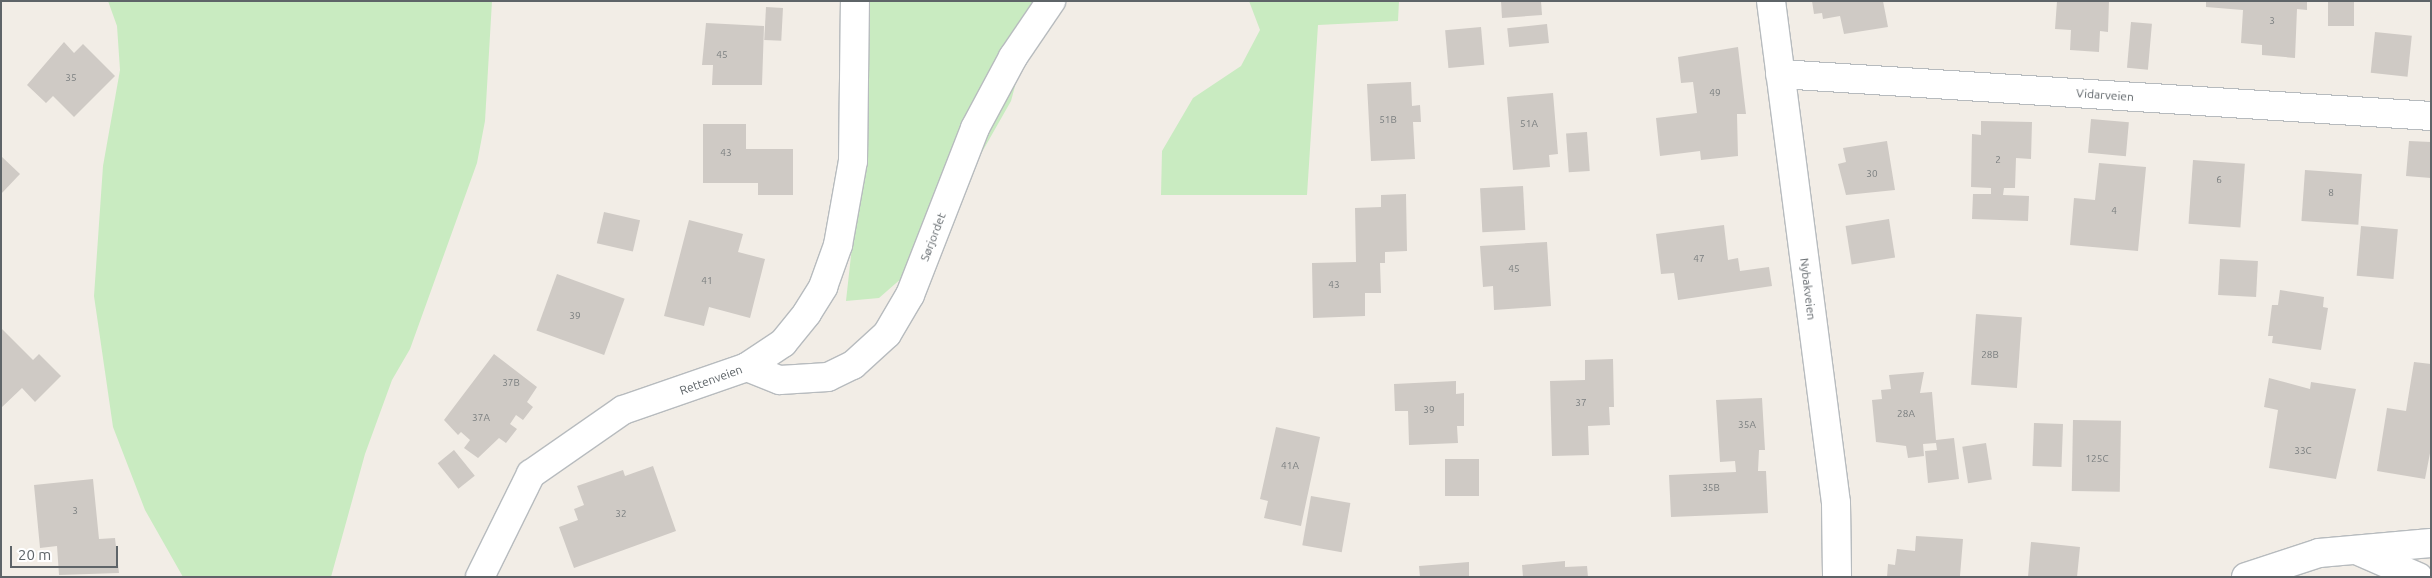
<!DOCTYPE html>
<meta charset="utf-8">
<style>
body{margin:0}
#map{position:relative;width:2432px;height:578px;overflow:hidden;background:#f2ede6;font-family:Ubuntu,sans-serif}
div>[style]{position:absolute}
.green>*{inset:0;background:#c9ebc1}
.building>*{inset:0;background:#cfcac5;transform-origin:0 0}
.roads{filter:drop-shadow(1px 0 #b7bbbe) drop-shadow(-1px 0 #b7bbbe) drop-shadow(0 1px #b7bbbe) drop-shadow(0 -1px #b7bbbe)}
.street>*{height:28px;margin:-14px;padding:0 14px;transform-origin:14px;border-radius:14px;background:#fff}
.secondary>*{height:28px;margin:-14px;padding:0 14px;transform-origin:14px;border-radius:14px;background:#fff}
span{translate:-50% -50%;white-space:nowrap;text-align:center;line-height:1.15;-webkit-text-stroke:4px #fff;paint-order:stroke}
.number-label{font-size:10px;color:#7a7e7f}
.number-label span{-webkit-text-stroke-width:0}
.street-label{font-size:12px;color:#5e6468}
.frame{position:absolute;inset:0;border:2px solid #5e6468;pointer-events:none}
.scale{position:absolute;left:10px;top:546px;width:108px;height:22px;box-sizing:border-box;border:2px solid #5e6468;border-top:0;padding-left:6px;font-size:15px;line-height:18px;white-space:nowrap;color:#5e6468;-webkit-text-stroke:4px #fff;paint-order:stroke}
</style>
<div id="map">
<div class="green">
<i style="clip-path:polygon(108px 1px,492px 1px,485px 121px,477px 163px,410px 349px,392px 380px,365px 454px,331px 577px,183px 577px,145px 510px,113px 427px,94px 296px,103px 166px,120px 70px,117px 26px)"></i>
<i style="clip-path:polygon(855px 1px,1038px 1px,1011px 101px,919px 263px,879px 298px,846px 301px,859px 183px)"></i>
<i style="clip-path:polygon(1249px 1px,1399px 1px,1398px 21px,1318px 25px,1307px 195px,1161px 195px,1162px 151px,1193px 98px,1241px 66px,1260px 30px)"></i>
</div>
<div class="building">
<i style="clip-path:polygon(1501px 1px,1541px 1px,1542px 15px,1502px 18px)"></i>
<i style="clip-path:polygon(1812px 1px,1883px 1px,1888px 27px,1844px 34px,1840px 16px,1823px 19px,1822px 13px,1814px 14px)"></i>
<i style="clip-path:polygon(2057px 1px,2109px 1px,2108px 32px,2100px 31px,2099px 52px,2070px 50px,2071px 30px,2055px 29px)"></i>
<i style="clip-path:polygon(2206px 1px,2307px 1px,2307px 10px,2297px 9px,2295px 58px,2262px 55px,2262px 45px,2241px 43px,2243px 10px,2206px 7px)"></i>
<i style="left:2328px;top:1px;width:26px;height:25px"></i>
<i style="left:766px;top:7px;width:17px;height:33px;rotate:3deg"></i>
<i style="left:2131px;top:22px;width:21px;height:46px;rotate:5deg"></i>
<i style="clip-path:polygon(706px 23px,764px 26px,762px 85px,712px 85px,713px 65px,702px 65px)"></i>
<i style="left:1547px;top:24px;width:19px;height:40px;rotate:84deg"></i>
<i style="left:1481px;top:27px;width:38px;height:36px;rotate:85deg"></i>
<i style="left:2375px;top:32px;width:37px;height:41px;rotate:6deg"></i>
<i style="clip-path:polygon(64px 42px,74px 53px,83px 44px,115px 76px,74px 117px,53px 96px,46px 103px,27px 85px)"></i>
<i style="clip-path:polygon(1738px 47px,1746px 114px,1737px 114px,1738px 156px,1701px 160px,1700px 151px,1660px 156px,1656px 118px,1697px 113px,1693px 82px,1681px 83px,1678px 57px)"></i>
<i style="clip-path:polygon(1411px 82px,1412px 106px,1420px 105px,1421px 122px,1413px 122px,1415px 159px,1371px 161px,1367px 84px)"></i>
<i style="clip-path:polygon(1553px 93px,1558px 154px,1549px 155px,1550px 167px,1513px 170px,1507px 97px)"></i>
<i style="left:2091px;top:119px;width:38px;height:34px;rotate:5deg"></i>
<i style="clip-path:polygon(1981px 121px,2032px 122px,2031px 159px,2016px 158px,2015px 188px,2004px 188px,2003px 195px,2029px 196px,2028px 221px,1972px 219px,1973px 194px,1991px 194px,1991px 188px,1971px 187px,1972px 134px,1981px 135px)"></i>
<i style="clip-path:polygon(703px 124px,746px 124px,746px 149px,793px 149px,793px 195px,758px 195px,758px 183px,703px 183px)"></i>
<i style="left:1587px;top:132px;width:39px;height:21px;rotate:86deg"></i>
<i style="clip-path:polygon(1887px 141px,1895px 190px,1846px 195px,1838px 164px,1846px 162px,1843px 148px)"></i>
<i style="clip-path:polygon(2409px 141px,2431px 142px,2431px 178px,2406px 176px)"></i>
<i style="clip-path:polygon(1px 156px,20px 174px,1px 194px)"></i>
<i style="left:2193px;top:160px;width:52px;height:64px;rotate:4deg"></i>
<i style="clip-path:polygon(2099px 163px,2146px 167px,2138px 251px,2070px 245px,2074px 198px,2095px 200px)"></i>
<i style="left:2305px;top:170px;width:57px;height:51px;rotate:4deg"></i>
<i style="left:1523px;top:186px;width:44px;height:43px;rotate:87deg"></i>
<i style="clip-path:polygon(1406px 194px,1407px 251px,1385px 252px,1385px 263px,1380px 263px,1381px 293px,1365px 293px,1365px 316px,1313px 318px,1312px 263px,1356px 262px,1355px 208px,1381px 207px,1381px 195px)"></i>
<i style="left:604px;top:212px;width:37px;height:32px;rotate:13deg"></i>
<i style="left:1889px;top:219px;width:39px;height:44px;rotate:81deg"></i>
<i style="clip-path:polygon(689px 220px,743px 234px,738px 252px,765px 259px,750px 318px,709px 307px,704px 326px,664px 316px)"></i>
<i style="clip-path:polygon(1724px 225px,1728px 260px,1738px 258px,1740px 271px,1769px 267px,1772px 286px,1678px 300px,1674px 273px,1661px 274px,1656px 234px)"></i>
<i style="left:2361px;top:226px;width:37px;height:50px;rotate:5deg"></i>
<i style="clip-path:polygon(1547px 242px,1551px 306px,1494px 310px,1493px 286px,1483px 287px,1480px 246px)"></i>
<i style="left:2220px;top:259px;width:38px;height:36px;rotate:3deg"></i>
<i style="left:557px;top:274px;width:72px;height:60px;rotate:20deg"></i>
<i style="clip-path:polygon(2280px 290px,2324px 297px,2323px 307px,2328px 308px,2321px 350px,2272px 343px,2273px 336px,2268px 336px,2272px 305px,2278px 305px)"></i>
<i style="left:1976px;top:314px;width:46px;height:71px;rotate:4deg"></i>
<i style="clip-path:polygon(2px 329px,33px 360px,39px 354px,61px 376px,35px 402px,22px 388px,1px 408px)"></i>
<i style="clip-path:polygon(494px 354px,537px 387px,527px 402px,533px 407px,523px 420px,516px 415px,510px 424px,517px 429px,506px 443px,499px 438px,478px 458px,464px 448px,470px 440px,461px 432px,458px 435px,444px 420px)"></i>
<i style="clip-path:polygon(1613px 359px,1614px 407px,1609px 407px,1610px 425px,1588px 426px,1589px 455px,1552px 456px,1550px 381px,1585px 380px,1585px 360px)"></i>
<i style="clip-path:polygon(2414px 362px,2431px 364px,2431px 448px,2425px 479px,2377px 471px,2387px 408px,2406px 411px)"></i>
<i style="clip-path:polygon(1924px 372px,1920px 393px,1932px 392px,1936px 440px,1954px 438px,1959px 479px,1928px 483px,1925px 451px,1937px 450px,1936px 443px,1923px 444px,1924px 456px,1908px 458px,1906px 446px,1876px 442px,1872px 400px,1882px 399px,1881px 390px,1891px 389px,1889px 375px)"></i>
<i style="clip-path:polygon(2269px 378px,2310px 389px,2311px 382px,2356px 389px,2336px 479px,2269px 468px,2278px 410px,2264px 407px)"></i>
<i style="clip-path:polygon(1456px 381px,1456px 394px,1464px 393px,1464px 426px,1457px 426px,1458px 443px,1409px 445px,1408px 411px,1395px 411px,1394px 384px)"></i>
<i style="clip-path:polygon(1762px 398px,1765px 450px,1759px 450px,1758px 471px,1766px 471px,1768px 513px,1671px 517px,1669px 475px,1736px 472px,1735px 461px,1720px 462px,1716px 400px)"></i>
<i style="left:2073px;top:420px;width:48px;height:71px;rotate:1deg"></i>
<i style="left:2034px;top:423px;width:29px;height:43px;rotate:2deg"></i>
<i style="clip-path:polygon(1276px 427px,1320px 437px,1301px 526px,1264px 518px,1268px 501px,1260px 499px)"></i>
<i style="left:1986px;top:443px;width:37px;height:24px;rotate:81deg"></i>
<i style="left:454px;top:450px;width:33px;height:21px;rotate:51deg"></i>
<i style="left:1445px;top:459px;width:34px;height:37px"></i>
<i style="clip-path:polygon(653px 466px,676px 531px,574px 568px,559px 527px,578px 520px,574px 509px,584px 505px,577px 486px,623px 470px,625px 476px)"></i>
<i style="clip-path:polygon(93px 479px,99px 539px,115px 538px,119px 573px,59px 575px,57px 546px,40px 548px,34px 485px)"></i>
<i style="left:1311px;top:496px;width:40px;height:50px;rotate:10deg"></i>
<i style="clip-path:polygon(1916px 536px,1963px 539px,1960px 576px,1887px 577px,1888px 564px,1895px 565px,1897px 549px,1915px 551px)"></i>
<i style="clip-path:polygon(2031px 542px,2080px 547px,2077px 577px,2028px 577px)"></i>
<i style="clip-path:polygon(1565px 561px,1565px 567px,1587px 566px,1588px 577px,1523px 577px,1522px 565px)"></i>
<i style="clip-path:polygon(1469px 562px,1469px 577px,1420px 577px,1419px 566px)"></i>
</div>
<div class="roads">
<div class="street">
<i style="left:1771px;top:1px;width:506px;rotate:82.62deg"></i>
<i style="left:1836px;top:503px;width:74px;rotate:89.2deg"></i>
<i style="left:1780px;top:74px;width:652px;rotate:3.69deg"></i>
<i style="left:747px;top:367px;width:35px;rotate:22deg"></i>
<i style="left:780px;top:380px;width:48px;rotate:-3.6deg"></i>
<i style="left:828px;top:377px;width:28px;rotate:-26deg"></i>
<i style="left:853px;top:365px;width:46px;rotate:-42.4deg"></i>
<i style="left:887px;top:334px;width:45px;rotate:-59.5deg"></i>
<i style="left:910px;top:295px;width:179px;rotate:-68.7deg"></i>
<i style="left:975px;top:128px;width:81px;rotate:-61.8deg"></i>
<i style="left:1013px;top:57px;width:68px;rotate:-55.8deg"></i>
<i style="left:480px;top:577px;width:115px;rotate:-63.7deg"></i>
<i style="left:531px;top:474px;width:112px;rotate:-34.8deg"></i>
<i style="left:623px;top:410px;width:131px;rotate:-19.1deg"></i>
<i style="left:747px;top:367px;width:43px;rotate:-33.7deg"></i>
<i style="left:783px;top:343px;width:38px;rotate:-51deg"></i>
<i style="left:807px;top:313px;width:31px;rotate:-58deg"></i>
<i style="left:823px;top:287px;width:45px;rotate:-70.3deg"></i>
<i style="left:838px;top:245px;width:85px;rotate:-79.9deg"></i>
<i style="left:853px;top:161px;width:160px;rotate:-89.3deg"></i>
</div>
<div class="secondary">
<i style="left:2356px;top:550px;width:68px;rotate:23.5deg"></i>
<i style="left:2246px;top:577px;width:77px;rotate:-18.2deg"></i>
<i style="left:2319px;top:553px;width:112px;rotate:-5.1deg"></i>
</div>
</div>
<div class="number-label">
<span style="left:2272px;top:21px">3</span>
<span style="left:722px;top:55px">45</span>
<span style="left:71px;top:78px">35</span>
<span style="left:1715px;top:93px">49</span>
<span style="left:1388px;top:120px">51B</span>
<span style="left:1529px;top:124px">51A</span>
<span style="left:726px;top:153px">43</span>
<span style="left:1998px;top:160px">2</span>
<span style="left:1872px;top:174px">30</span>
<span style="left:2219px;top:180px">6</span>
<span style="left:2331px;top:193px">8</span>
<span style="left:2114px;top:211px">4</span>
<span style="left:1699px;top:259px">47</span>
<span style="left:1514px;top:269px">45</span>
<span style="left:707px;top:281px">41</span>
<span style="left:1334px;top:285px">43</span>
<span style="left:575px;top:316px">39</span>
<span style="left:1990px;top:355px">28B</span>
<span style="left:511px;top:383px">37B</span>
<span style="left:1581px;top:403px">37</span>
<span style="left:1429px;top:410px">39</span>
<span style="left:1906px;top:414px">28A</span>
<span style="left:481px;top:418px">37A</span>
<span style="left:1747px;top:425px">35A</span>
<span style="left:2303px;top:451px">33C</span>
<span style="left:2097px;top:459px">125C</span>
<span style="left:1290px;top:466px">41A</span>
<span style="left:1711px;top:488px">35B</span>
<span style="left:75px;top:511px">3</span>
<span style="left:621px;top:514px">32</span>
</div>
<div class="street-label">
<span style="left:2105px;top:95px;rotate:4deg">Vidarveien</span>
<span style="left:933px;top:237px;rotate:-69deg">Sørjordet</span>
<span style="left:1808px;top:289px;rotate:83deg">Nybakveien</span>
<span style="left:711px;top:380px;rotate:-20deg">Rettenveien</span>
</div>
<div class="frame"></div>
<div class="scale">20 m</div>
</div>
